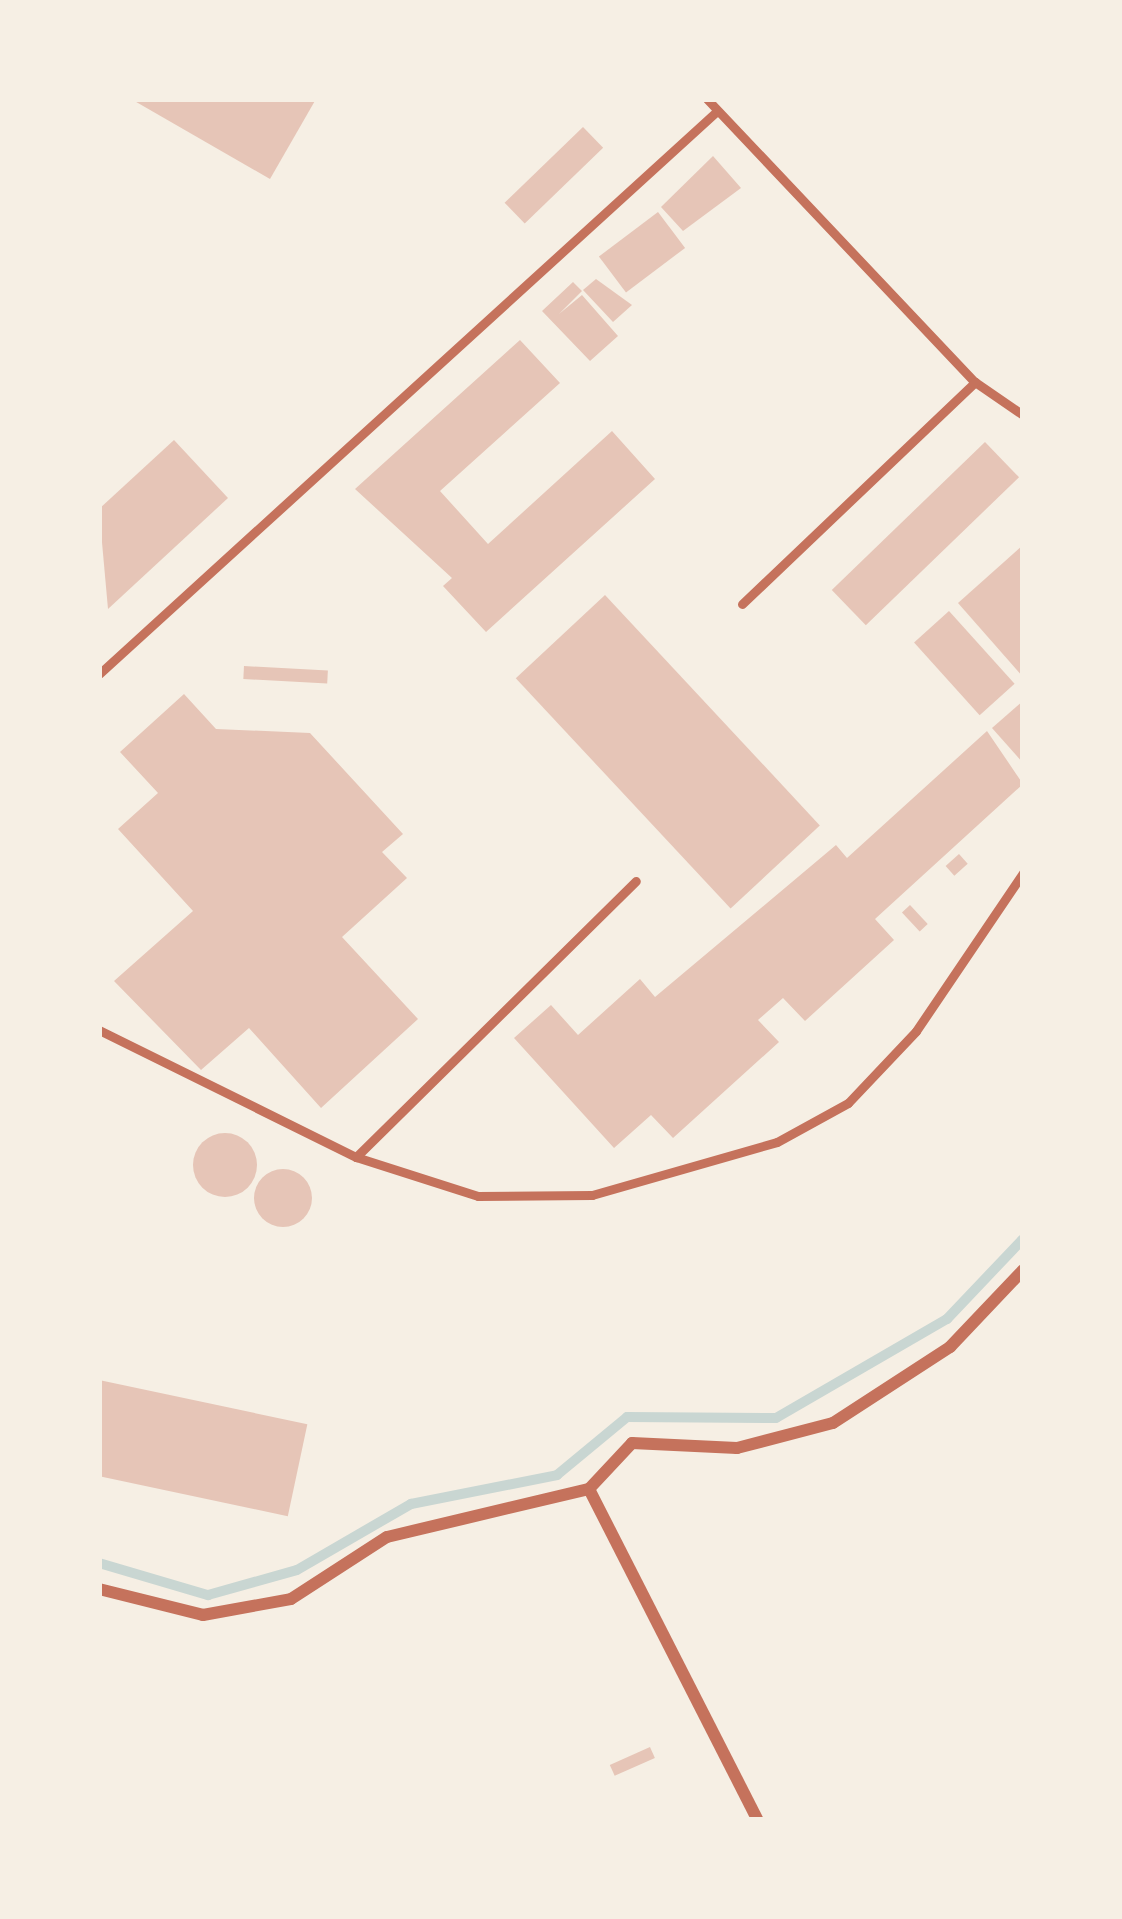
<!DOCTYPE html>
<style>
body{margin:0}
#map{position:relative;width:1122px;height:1919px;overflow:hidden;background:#f6efe4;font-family:Poppins,sans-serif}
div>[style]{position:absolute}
.stream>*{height:10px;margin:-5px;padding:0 5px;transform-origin:5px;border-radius:5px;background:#c9d6d2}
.building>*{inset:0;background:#e6c5b7;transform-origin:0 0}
.round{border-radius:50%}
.service>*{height:9px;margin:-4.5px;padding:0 4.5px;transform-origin:4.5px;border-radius:4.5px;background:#c5725c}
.minor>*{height:12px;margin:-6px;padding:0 6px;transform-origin:6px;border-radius:6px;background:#c5725c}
span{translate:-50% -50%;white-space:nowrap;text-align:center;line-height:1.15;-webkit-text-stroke:12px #f6efe4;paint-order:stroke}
.frame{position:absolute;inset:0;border:102px solid #f6efe4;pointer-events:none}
</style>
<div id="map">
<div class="stream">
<i style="left:99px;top:1563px;width:114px;rotate:16.4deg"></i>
<i style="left:208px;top:1595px;width:92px;rotate:-15.7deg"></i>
<i style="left:297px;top:1570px;width:132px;rotate:-30.1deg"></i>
<i style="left:411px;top:1504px;width:149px;rotate:-11.2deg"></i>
<i style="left:557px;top:1475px;width:91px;rotate:-39.6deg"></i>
<i style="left:627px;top:1417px;width:149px;rotate:0.4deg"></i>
<i style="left:776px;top:1418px;width:198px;rotate:-30.1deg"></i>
<i style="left:947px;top:1319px;width:110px;rotate:-46.5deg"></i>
</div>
<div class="building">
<i style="clip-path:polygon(131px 99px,316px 99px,270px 179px)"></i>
<i style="left:583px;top:127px;width:29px;height:109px;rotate:46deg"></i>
<i style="clip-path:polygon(713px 156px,741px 188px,683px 231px,661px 207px)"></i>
<i style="left:658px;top:212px;width:45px;height:74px;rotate:53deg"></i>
<i style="clip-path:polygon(596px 279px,632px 305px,613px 322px,583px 290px)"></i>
<i style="clip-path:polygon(573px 282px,582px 291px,559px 314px,582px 295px,618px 336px,590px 361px,542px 311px)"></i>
<i style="clip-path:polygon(520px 340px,560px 383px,440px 491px,488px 544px,612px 431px,655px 479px,486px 632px,443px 586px,452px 578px,355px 489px)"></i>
<i style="clip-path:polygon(174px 440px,228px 498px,108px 609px,99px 509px)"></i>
<i style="left:985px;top:442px;width:49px;height:213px;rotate:46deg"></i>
<i style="clip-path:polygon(1023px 545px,1023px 677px,958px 603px)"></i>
<i style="left:605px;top:595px;width:315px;height:122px;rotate:47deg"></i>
<i style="left:949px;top:611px;width:98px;height:47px;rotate:48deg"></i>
<i style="left:244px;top:666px;width:84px;height:13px;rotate:3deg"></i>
<i style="clip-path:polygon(184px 694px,216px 729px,310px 733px,403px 834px,382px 852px,407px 878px,342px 937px,418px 1019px,321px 1108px,249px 1028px,201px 1070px,114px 981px,193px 911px,118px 829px,158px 793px,120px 752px)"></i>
<i style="clip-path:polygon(1023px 701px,1023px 763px,992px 728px)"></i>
<i style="clip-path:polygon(987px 731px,1023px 784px,875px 919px,894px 940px,805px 1021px,783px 998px,758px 1020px,779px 1042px,673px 1138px,651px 1115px,614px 1148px,514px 1038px,551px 1005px,578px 1035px,640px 979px,655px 997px,836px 845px,847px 858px)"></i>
<i style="left:959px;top:854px;width:13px;height:18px;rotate:48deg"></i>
<i style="left:910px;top:905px;width:26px;height:11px;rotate:47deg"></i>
<i class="round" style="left:193px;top:1133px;width:64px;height:64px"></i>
<i class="round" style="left:254px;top:1169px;width:58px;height:58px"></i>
<i style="left:99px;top:1380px;width:213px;height:94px;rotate:12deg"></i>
<i style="left:650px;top:1747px;width:12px;height:44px;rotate:66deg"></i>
</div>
<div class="service">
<i style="left:707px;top:99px;width:390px;rotate:46.6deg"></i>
<i style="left:975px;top:382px;width:58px;rotate:34.5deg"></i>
<i style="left:742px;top:604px;width:322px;rotate:-43.6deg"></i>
<i style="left:99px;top:674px;width:836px;rotate:-42.33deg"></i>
<i style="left:99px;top:1030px;width:287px;rotate:26.3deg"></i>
<i style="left:356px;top:1157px;width:128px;rotate:17.7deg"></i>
<i style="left:478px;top:1196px;width:114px;rotate:-0.5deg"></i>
<i style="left:592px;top:1195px;width:192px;rotate:-16deg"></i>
<i style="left:777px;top:1142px;width:81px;rotate:-28.8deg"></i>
<i style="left:848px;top:1103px;width:99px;rotate:-46.6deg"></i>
<i style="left:916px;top:1031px;width:191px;rotate:-55.9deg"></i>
<i style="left:356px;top:1157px;width:393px;rotate:-44.6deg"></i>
</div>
<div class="minor">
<i style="left:589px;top:1489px;width:372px;rotate:63deg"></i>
<i style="left:99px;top:1589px;width:107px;rotate:14deg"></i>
<i style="left:203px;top:1615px;width:89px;rotate:-10.3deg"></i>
<i style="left:291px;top:1599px;width:114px;rotate:-32.9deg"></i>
<i style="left:387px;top:1537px;width:208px;rotate:-13.4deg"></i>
<i style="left:589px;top:1489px;width:63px;rotate:-46.9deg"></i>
<i style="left:632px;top:1443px;width:105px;rotate:2.7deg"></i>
<i style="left:737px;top:1448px;width:99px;rotate:-14.6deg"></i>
<i style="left:833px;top:1423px;width:140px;rotate:-33deg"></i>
<i style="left:950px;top:1347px;width:106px;rotate:-46.5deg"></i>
</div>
<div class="frame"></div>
</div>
